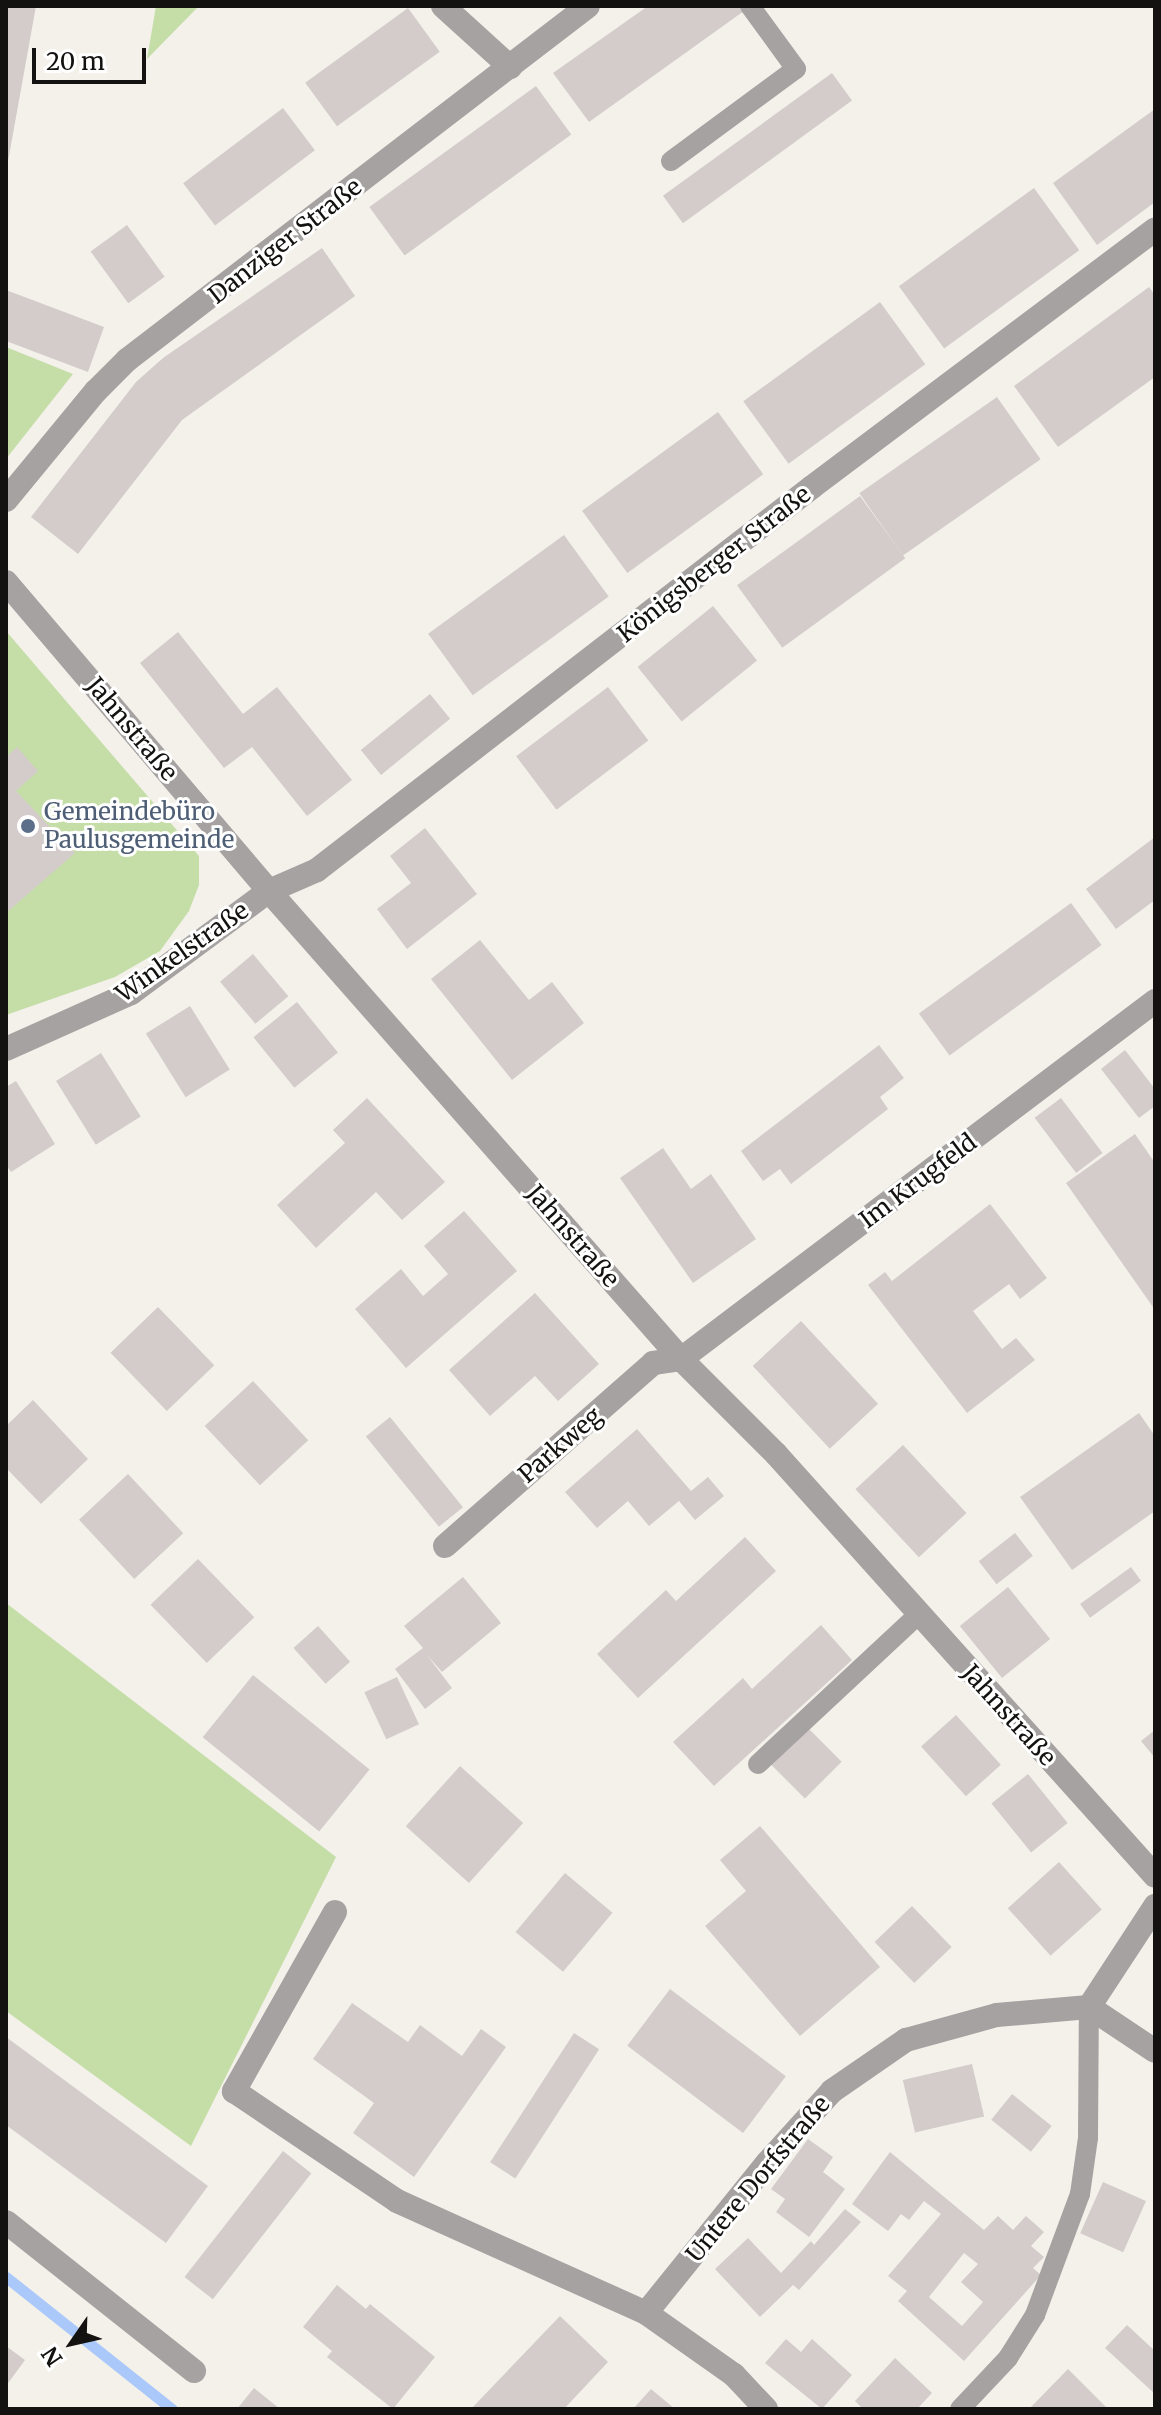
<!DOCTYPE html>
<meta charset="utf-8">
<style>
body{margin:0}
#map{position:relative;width:1161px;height:2415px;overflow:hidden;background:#f4f1eb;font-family:Merriweather,serif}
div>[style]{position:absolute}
.green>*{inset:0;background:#c5dea8}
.stream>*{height:11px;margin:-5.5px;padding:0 5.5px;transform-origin:5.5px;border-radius:5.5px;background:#aac8f9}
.building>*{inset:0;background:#d3ccca;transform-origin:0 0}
.lane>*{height:20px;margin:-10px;padding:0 10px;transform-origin:10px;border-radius:10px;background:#a5a2a1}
.street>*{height:24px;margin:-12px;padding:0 12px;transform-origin:12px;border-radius:12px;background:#a5a2a1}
.dots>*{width:22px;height:22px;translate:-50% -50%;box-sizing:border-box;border:4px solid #fff;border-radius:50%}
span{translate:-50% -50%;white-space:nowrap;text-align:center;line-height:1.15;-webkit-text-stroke:6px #fff;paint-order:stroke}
.street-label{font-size:24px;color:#131210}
.service-label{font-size:24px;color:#4e5e75}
.left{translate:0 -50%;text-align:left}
.frame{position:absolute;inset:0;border:8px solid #131210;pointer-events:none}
.north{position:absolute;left:32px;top:2303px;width:80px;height:80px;-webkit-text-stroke:6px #fff;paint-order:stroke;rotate:236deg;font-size:22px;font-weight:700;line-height:32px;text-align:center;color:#131210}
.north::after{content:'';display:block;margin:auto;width:28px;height:36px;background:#131210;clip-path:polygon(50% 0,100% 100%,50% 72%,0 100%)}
.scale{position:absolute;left:32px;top:48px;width:114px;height:36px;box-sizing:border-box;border:4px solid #131210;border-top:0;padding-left:10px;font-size:24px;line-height:28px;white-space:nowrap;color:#131210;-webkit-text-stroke:6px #fff;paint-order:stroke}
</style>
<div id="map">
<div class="green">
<i style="clip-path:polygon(156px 6px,199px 6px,147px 59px)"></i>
<i style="clip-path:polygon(6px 347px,73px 374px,6px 459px)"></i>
<i style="clip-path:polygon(6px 631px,199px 856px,199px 885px,189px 911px,160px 951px,115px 977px,6px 1015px)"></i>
<i style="clip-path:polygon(6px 1603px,336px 1857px,191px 2146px,6px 2011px)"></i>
</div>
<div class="stream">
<i style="left:6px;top:2277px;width:212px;rotate:38.5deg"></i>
</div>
<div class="building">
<i style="clip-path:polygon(6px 6px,36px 6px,7px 167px,6px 167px)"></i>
<i style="clip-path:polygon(648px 6px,740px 6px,744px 11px,589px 122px,553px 73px)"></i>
<i style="left:408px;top:8px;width:54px;height:127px;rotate:54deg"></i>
<i style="left:832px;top:73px;width:34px;height:209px;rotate:54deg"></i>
<i style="left:536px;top:86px;width:60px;height:206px;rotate:54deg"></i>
<i style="left:283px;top:108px;width:53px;height:125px;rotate:53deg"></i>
<i style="clip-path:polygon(1155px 109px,1155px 202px,1097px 245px,1053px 183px)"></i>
<i style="left:1034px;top:188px;width:77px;height:167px;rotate:54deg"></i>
<i style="left:127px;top:225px;width:64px;height:45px;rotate:54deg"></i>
<i style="clip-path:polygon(322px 248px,355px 296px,182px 420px,78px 554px,31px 517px,136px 382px,163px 358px)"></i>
<i style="clip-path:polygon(1149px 287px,1155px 295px,1155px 377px,1058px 447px,1014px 386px)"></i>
<i style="clip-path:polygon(6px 290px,104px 327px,88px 372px,6px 341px)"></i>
<i style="left:880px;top:302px;width:77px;height:169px;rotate:54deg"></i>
<i style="left:997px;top:397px;width:76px;height:168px;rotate:55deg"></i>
<i style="left:718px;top:412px;width:77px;height:168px;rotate:54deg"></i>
<i style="left:860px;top:496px;width:77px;height:152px;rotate:54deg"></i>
<i style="left:564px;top:535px;width:76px;height:168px;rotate:54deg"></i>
<i style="left:713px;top:606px;width:70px;height:97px;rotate:51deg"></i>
<i style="clip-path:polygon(178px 632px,243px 714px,277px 687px,352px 780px,307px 816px,252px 747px,224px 768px,140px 663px)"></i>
<i style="left:608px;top:687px;width:67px;height:115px;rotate:53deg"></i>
<i style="left:430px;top:694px;width:32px;height:89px;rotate:51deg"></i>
<i style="clip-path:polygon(17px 747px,38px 771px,16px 791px,75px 853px,6px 913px,6px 757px)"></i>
<i style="clip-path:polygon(425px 828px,477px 894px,407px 949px,377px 909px,411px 883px,390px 856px)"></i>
<i style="clip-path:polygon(1155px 837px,1155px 900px,1116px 929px,1086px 889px)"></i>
<i style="left:1071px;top:903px;width:52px;height:188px;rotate:54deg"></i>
<i style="clip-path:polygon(480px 940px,529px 1000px,552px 982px,584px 1023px,512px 1080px,431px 979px)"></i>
<i style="left:253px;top:954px;width:55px;height:43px;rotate:50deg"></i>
<i style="left:297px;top:1002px;width:65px;height:56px;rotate:51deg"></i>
<i style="left:190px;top:1006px;width:75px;height:52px;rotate:58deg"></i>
<i style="clip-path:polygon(879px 1045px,904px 1078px,880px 1097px,888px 1109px,791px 1184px,780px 1169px,763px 1181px,741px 1151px)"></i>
<i style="clip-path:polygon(1125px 1050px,1155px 1089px,1155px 1106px,1139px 1118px,1101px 1069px)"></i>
<i style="left:101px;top:1053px;width:75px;height:53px;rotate:58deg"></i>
<i style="clip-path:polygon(16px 1081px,55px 1144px,11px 1172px,6px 1165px,6px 1087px)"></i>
<i style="clip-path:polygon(367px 1098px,445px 1182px,402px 1220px,376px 1192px,316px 1248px,277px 1205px,345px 1143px,333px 1130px)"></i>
<i style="left:1061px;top:1098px;width:69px;height:33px;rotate:53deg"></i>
<i style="clip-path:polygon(1135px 1134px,1155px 1163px,1155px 1310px,1066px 1183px)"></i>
<i style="clip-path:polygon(663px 1148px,691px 1189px,711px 1174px,756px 1239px,693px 1283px,620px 1178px)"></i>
<i style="clip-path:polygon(990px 1204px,1047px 1278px,1020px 1299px,1009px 1284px,973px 1311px,1002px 1349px,1016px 1338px,1035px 1360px,967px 1413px,868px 1285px,885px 1272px,892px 1281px)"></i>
<i style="clip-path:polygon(464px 1211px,517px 1271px,406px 1368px,355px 1309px,401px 1269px,423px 1296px,448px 1274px,424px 1246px)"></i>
<i style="clip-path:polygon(535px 1293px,599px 1364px,558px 1401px,535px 1376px,490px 1416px,449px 1370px)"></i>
<i style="left:158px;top:1307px;width:81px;height:66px;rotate:46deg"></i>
<i style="left:801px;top:1321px;width:113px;height:66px;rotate:47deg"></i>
<i style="left:253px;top:1381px;width:81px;height:66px;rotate:47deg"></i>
<i style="clip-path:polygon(33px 1400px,88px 1459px,41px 1504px,6px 1468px,6px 1426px)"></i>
<i style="clip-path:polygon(1139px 1413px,1155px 1436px,1155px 1511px,1072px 1570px,1020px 1497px)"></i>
<i style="left:390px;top:1417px;width:116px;height:31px;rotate:51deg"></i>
<i style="clip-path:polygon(637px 1429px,691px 1491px,708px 1477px,724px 1496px,695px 1520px,679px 1501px,649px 1526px,628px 1501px,597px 1528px,565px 1492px)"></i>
<i style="left:903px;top:1445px;width:93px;height:65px;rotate:47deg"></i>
<i style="left:128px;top:1474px;width:81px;height:67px;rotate:47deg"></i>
<i style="left:1015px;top:1533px;width:29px;height:46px;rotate:52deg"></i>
<i style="clip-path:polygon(745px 1537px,776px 1571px,638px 1698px,597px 1654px,666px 1590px,676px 1601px)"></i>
<i style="left:198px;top:1559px;width:81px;height:66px;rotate:46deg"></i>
<i style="left:1131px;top:1567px;width:17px;height:63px;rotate:54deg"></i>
<i style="clip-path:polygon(463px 1577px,501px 1623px,442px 1672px,427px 1655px,452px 1688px,425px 1709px,395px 1669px,423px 1648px,404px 1626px)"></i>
<i style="left:1008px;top:1587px;width:67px;height:62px;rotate:51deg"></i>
<i style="clip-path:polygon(821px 1625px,852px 1660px,714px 1786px,673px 1742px,743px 1678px,752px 1689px)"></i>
<i style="left:318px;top:1626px;width:48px;height:33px;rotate:48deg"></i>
<i style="left:253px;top:1675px;width:150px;height:80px;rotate:39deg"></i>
<i style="left:397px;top:1677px;width:52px;height:36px;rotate:65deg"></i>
<i style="left:956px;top:1715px;width:67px;height:47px;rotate:48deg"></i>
<i style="left:807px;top:1727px;width:49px;height:52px;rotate:45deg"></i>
<i style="clip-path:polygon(1155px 1730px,1155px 1758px,1141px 1741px)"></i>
<i style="left:460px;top:1766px;width:85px;height:81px;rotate:42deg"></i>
<i style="left:1028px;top:1774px;width:63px;height:47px;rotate:51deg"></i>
<i style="clip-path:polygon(760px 1826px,880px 1967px,800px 2036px,705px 1926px,746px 1891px,720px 1860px)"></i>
<i style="left:1059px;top:1862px;width:64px;height:69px;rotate:48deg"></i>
<i style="left:565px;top:1873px;width:62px;height:77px;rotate:40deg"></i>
<i style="left:912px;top:1906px;width:57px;height:52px;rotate:46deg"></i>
<i style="left:670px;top:1989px;width:145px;height:71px;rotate:37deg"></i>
<i style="clip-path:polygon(352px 2003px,408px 2042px,420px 2025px,462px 2056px,481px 2029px,506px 2047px,414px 2177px,353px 2133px,374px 2103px,313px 2059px)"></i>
<i style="left:574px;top:2033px;width:30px;height:154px;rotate:33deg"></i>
<i style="clip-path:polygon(6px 2037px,208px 2186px,166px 2243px,6px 2125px)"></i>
<i style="left:972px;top:2064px;width:54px;height:71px;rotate:77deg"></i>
<i style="left:1012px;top:2094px;width:51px;height:33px;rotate:39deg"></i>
<i style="clip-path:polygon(808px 2139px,833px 2157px,823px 2172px,845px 2189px,809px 2237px,776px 2212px,785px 2199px,771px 2189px)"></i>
<i style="left:283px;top:2151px;width:36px;height:160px;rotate:38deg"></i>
<i style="clip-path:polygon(evenodd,890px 2152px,984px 2230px,998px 2216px,1013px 2230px,1026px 2216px,1044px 2232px,1031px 2246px,1044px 2257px,1033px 2268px,1041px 2275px,964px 2361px,898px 2301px,907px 2291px,888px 2276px,941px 2214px,924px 2201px,909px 2220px,901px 2214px,888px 2231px,852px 2204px,890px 2152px,964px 2253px,978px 2264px,961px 2282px,983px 2302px,962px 2326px,929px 2297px,964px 2253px)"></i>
<i style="left:1103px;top:2182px;width:47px;height:56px;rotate:24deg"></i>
<i style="clip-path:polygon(845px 2209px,861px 2222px,799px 2290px,793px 2285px,760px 2317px,715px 2269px,748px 2238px,781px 2273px,811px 2241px,814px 2245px)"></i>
<i style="clip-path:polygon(337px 2285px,366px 2309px,370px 2304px,435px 2357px,393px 2409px,327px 2357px,332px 2351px,303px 2327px)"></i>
<i style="clip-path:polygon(560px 2316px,608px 2362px,564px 2409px,471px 2409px)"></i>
<i style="clip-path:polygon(1127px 2325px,1155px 2351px,1155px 2394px,1105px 2348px)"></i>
<i style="clip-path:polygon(786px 2339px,801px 2352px,812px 2339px,852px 2375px,822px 2409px,765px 2363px)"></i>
<i style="clip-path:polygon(6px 2346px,25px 2360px,6px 2386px)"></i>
<i style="clip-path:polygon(895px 2358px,932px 2393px,917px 2409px,863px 2409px,855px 2401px)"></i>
<i style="clip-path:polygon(1068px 2369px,1108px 2409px,1029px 2409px)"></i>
<i style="clip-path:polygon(254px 2388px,280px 2409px,237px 2409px)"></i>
<i style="clip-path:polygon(651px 2389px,675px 2409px,633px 2409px)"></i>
</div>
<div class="lane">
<i style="left:671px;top:161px;width:155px;rotate:-36.4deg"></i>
<i style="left:796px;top:69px;width:78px;rotate:-126.1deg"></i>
<i style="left:758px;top:1764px;width:220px;rotate:-43deg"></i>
<i style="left:960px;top:2409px;width:70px;rotate:-46.7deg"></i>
<i style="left:1008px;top:2358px;width:51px;rotate:-57.9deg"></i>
<i style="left:1035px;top:2315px;width:129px;rotate:-69.6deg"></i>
<i style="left:1080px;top:2194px;width:57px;rotate:-81.9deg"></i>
<i style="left:1088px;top:2138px;width:131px;rotate:-89.6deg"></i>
</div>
<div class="street">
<i style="left:443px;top:6px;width:91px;rotate:42.3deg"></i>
<i style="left:6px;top:500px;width:141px;rotate:-50.5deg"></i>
<i style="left:96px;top:391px;width:44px;rotate:-45deg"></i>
<i style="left:127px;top:360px;width:581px;rotate:-37.52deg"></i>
<i style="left:6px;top:582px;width:406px;rotate:49.6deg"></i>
<i style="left:269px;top:891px;width:624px;rotate:48.64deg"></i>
<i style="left:681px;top:1359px;width:134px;rotate:45deg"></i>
<i style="left:776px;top:1454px;width:567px;rotate:48.07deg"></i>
<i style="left:6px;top:1049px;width:137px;rotate:-24.1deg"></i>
<i style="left:131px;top:993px;width:172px;rotate:-36.5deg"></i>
<i style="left:269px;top:891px;width:52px;rotate:-23.6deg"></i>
<i style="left:317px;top:870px;width:626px;rotate:-37.73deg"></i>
<i style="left:812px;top:487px;width:429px;rotate:-36.9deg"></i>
<i style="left:445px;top:1546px;width:277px;rotate:-41.3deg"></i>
<i style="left:653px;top:1363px;width:28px;rotate:-8deg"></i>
<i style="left:681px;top:1359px;width:594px;rotate:-37.06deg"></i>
<i style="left:335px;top:1912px;width:206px;rotate:119.4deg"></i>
<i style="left:234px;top:2091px;width:197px;rotate:34deg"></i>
<i style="left:397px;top:2201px;width:273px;rotate:24.2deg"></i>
<i style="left:1089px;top:2007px;width:79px;rotate:33.7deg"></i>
<i style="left:6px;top:2222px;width:240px;rotate:38.4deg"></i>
<i style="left:766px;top:2409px;width:47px;rotate:-133.3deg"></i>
<i style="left:734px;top:2375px;width:108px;rotate:-144.8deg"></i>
<i style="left:646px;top:2313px;width:193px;rotate:-51.1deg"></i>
<i style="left:767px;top:2163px;width:97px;rotate:-47.9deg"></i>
<i style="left:832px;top:2091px;width:90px;rotate:-34.6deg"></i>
<i style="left:906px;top:2040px;width:94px;rotate:-15.4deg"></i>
<i style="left:997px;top:2015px;width:92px;rotate:-5deg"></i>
<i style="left:1089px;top:2007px;width:121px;rotate:-56.8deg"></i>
</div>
<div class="dots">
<i style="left:28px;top:826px;background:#5c6f8a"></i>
</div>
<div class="street-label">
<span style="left:285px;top:241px;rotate:-38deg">Danziger Straße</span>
<span style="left:714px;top:564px;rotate:-38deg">Königsberger Straße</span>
<span style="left:132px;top:729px;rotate:50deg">Jahnstraße</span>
<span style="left:182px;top:952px;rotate:-35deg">Winkelstraße</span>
<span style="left:918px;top:1181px;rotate:-37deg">Im Krugfeld</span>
<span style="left:573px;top:1236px;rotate:49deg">Jahnstraße</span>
<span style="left:560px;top:1445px;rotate:-41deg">Parkweg</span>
<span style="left:1009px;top:1715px;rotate:48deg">Jahnstraße</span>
<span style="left:758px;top:2179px;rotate:-50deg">Untere Dorfstraße</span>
</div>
<div class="service-label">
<span class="left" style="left:44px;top:826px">Gemeindebüro<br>Paulusgemeinde</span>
</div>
<div class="frame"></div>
<div class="north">N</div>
<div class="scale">20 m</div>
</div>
